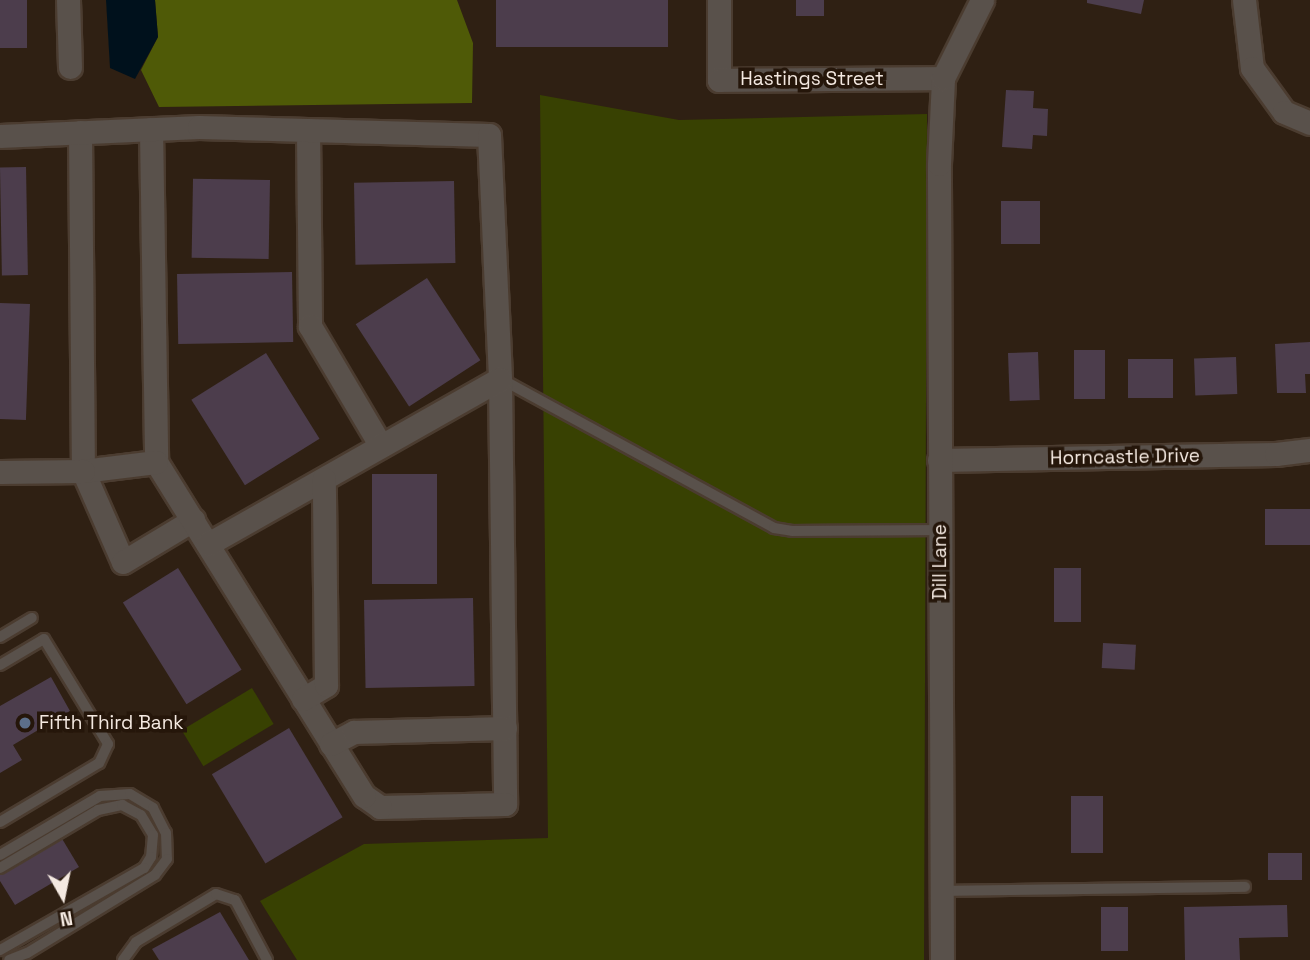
<!DOCTYPE html>
<style>
body{margin:0}
#map{position:relative;width:1310px;height:960px;overflow:hidden;background:#2f2013;font-family:"Space Grotesk",sans-serif}
div>[style]{position:absolute}
.green>*{inset:0;background:#384102;transform-origin:0 0}
.forest>*{inset:0;background:#4f5a07}
.water>*{inset:0;background:#00111c}
.building>*{inset:0;background:#4c3d4c;transform-origin:0 0}
.roads{filter:drop-shadow(2px 0 #4b3c30) drop-shadow(-2px 0 #4b3c30) drop-shadow(0 2px #4b3c30) drop-shadow(0 -2px #4b3c30)}
.service>*{height:10px;margin:-5px;padding:0 5px;transform-origin:5px;border-radius:5px;background:#59514b}
.minor>*{height:23px;margin:-11.5px;padding:0 11.5px;transform-origin:11.5px;border-radius:11.5px;background:#59514b}
.dots>*{width:19px;height:19px;translate:-50% -50%;box-sizing:border-box;border:4px solid #25160a;border-radius:50%}
span{translate:-50% -50%;white-space:nowrap;text-align:center;line-height:1.15;-webkit-text-stroke:7px #25160a;paint-order:stroke}
.street-label{font-size:19px;color:#f4e9e1}
.poi-label{font-size:19px;color:#f4e9e1}
.left{translate:0 -50%;text-align:left}
.north{position:absolute;left:28px;top:862px;width:70px;height:70px;-webkit-text-stroke:5px #25160a;paint-order:stroke;rotate:171deg;font-size:19px;font-weight:700;line-height:28px;text-align:center;color:#f4e9e1}
.north::after{content:'';display:block;margin:auto;width:24px;height:32px;background:#f4e9e1;clip-path:polygon(50% 0,100% 100%,50% 72%,0 100%)}
</style>
<div id="map">
<div class="green">
<i style="clip-path:polygon(540px 95px,679px 120px,927px 114px,924px 960px,297px 960px,260px 901px,364px 844px,548px 838px)"></i>
<i style="left:252px;top:688px;width:42px;height:82px;rotate:59deg"></i>
</div>
<div class="forest">
<i style="clip-path:polygon(155px 0,457px 0,473px 43px,472px 103px,159px 107px,141px 70px,158px 37px)"></i>
</div>
<div class="water">
<i style="clip-path:polygon(106px 0,155px 0,158px 37px,135px 79px,110px 68px)"></i>
</div>
<div class="building">
<i style="left:0;top:0;width:27px;height:48px"></i>
<i style="left:496px;top:0;width:172px;height:47px"></i>
<i style="left:796px;top:0;width:28px;height:16px"></i>
<i style="clip-path:polygon(1087px 0,1144px 0,1141px 14px,1087px 3px)"></i>
<i style="clip-path:polygon(1006px 90px,1034px 91px,1033px 108px,1048px 109px,1047px 136px,1033px 135px,1032px 149px,1002px 147px)"></i>
<i style="left:26px;top:167px;width:108px;height:26px;rotate:89deg"></i>
<i style="left:270px;top:180px;width:79px;height:77px;rotate:91deg"></i>
<i style="left:454px;top:181px;width:82px;height:100px;rotate:89deg"></i>
<i style="left:1001px;top:201px;width:39px;height:43px"></i>
<i style="left:292px;top:272px;width:70px;height:115px;rotate:89deg"></i>
<i style="left:427px;top:278px;width:98px;height:85px;rotate:57deg"></i>
<i style="left:0;top:303px;width:30px;height:116px;rotate:2deg"></i>
<i style="clip-path:polygon(1310px 342px,1310px 374px,1305px 374px,1306px 393px,1277px 393px,1275px 344px)"></i>
<i style="left:1074px;top:350px;width:31px;height:49px"></i>
<i style="left:1038px;top:352px;width:48px;height:30px;rotate:88deg"></i>
<i style="left:266px;top:353px;width:101px;height:88px;rotate:58deg"></i>
<i style="left:1236px;top:357px;width:37px;height:42px;rotate:88deg"></i>
<i style="left:1173px;top:359px;width:39px;height:45px;rotate:90deg"></i>
<i style="left:372px;top:474px;width:65px;height:110px"></i>
<i style="left:1310px;top:509px;width:36px;height:45px;rotate:90deg"></i>
<i style="left:178px;top:568px;width:120px;height:65px;rotate:58deg"></i>
<i style="left:1054px;top:568px;width:27px;height:54px"></i>
<i style="left:473px;top:598px;width:88px;height:109px;rotate:89deg"></i>
<i style="left:1103px;top:643px;width:33px;height:25px;rotate:3deg"></i>
<i style="clip-path:polygon(51px 677px,70px 711px,13px 745px,22px 760px,0 773px,0 706px)"></i>
<i style="left:289px;top:728px;width:104px;height:90px;rotate:59deg"></i>
<i style="left:1071px;top:796px;width:32px;height:57px"></i>
<i style="clip-path:polygon(61px 837px,79px 867px,15px 905px,0 881px,0 871px)"></i>
<i style="left:1268px;top:853px;width:34px;height:27px"></i>
<i style="clip-path:polygon(1287px 905px,1288px 937px,1239px 938px,1240px 960px,1185px 960px,1184px 907px)"></i>
<i style="left:1101px;top:907px;width:27px;height:44px"></i>
<i style="clip-path:polygon(220px 912px,249px 960px,159px 960px,152px 949px)"></i>
</div>
<div class="roads">
<div class="service">
<i style="left:501px;top:379px;width:311px;rotate:28.6deg"></i>
<i style="left:774px;top:528px;width:18px;rotate:9deg"></i>
<i style="left:792px;top:531px;width:148px;rotate:-0.4deg"></i>
<i style="left:0;top:637px;width:37px;rotate:-31deg"></i>
<i style="left:0;top:665px;width:51px;rotate:-30.6deg"></i>
<i style="left:44px;top:639px;width:123px;rotate:58.6deg"></i>
<i style="left:108px;top:744px;width:21px;rotate:115deg"></i>
<i style="left:99px;top:763px;width:115px;rotate:149.2deg"></i>
<i style="left:0;top:855px;width:116px;rotate:-30.5deg"></i>
<i style="left:100px;top:796px;width:30px;rotate:-4deg"></i>
<i style="left:130px;top:794px;width:27px;rotate:31deg"></i>
<i style="left:153px;top:808px;width:28px;rotate:63deg"></i>
<i style="left:166px;top:833px;width:26px;rotate:88deg"></i>
<i style="left:167px;top:859px;width:20px;rotate:127deg"></i>
<i style="left:155px;top:875px;width:150px;rotate:148.6deg"></i>
<i style="left:27px;top:953px;width:19px;rotate:159deg"></i>
<i style="left:0;top:868px;width:114px;rotate:-30.6deg"></i>
<i style="left:98px;top:810px;width:25px;rotate:-12deg"></i>
<i style="left:122px;top:805px;width:21px;rotate:28deg"></i>
<i style="left:141px;top:815px;width:23px;rotate:59deg"></i>
<i style="left:153px;top:835px;width:22px;rotate:95deg"></i>
<i style="left:151px;top:857px;width:13px;rotate:122deg"></i>
<i style="left:144px;top:868px;width:166px;rotate:150.3deg"></i>
<i style="left:942px;top:891px;width:303px;rotate:-0.8deg"></i>
<i style="left:123px;top:960px;width:22px;rotate:-54deg"></i>
<i style="left:136px;top:942px;width:93px;rotate:-31deg"></i>
<i style="left:216px;top:894px;width:20px;rotate:18deg"></i>
<i style="left:235px;top:900px;width:68px;rotate:61.9deg"></i>
</div>
<div class="minor">
<i style="left:68px;top:0;width:67px;rotate:88.3deg"></i>
<i style="left:719px;top:0;width:80px;rotate:90deg"></i>
<i style="left:719px;top:80px;width:224px;rotate:-0.5deg"></i>
<i style="left:1244px;top:0;width:68px;rotate:83.3deg"></i>
<i style="left:1252px;top:68px;width:54px;rotate:54deg"></i>
<i style="left:1284px;top:112px;width:28px;rotate:23deg"></i>
<i style="left:151px;top:129px;width:333px;rotate:89.1deg"></i>
<i style="left:308px;top:130px;width:196px;rotate:89.4deg"></i>
<i style="left:310px;top:326px;width:139px;rotate:59.4deg"></i>
<i style="left:80px;top:132px;width:339px;rotate:89.5deg"></i>
<i style="left:83px;top:471px;width:99px;rotate:66.3deg"></i>
<i style="left:123px;top:562px;width:82px;rotate:-31deg"></i>
<i style="left:0;top:136px;width:199px;rotate:-2.6deg"></i>
<i style="left:199px;top:127px;width:290px;rotate:1.6deg"></i>
<i style="left:489px;top:135px;width:244px;rotate:87.4deg"></i>
<i style="left:500px;top:379px;width:425px;rotate:89.3deg"></i>
<i style="left:505px;top:804px;width:125px;rotate:178.6deg"></i>
<i style="left:380px;top:807px;width:19px;rotate:-145deg"></i>
<i style="left:364px;top:796px;width:393px;rotate:-121.9deg"></i>
<i style="left:156px;top:462px;width:74px;rotate:173deg"></i>
<i style="left:83px;top:471px;width:83px;rotate:179.3deg"></i>
<i style="left:939px;top:460px;width:337px;rotate:-1deg"></i>
<i style="left:1276px;top:454px;width:34px;rotate:-7deg"></i>
<i style="left:208px;top:544px;width:335px;rotate:-29.5deg"></i>
<i style="left:303px;top:699px;width:27px;rotate:-31deg"></i>
<i style="left:326px;top:685px;width:206px;rotate:-90.6deg"></i>
<i style="left:331px;top:744px;width:26px;rotate:-28deg"></i>
<i style="left:354px;top:732px;width:151px;rotate:-1.5deg"></i>
<i style="left:942px;top:960px;width:796px;rotate:-90.22deg"></i>
<i style="left:939px;top:164px;width:86px;rotate:-87.3deg"></i>
<i style="left:943px;top:78px;width:87px;rotate:-63.4deg"></i>
</div>
</div>
<div class="dots">
<i style="left:25px;top:723px;background:#5c6f8a"></i>
</div>
<div class="street-label">
<span style="left:812px;top:79px">Hastings Street</span>
<span style="left:1125px;top:457px;rotate:-1deg">Horncastle Drive</span>
<span style="left:940px;top:562px;rotate:-90deg">Dill Lane</span>
</div>
<div class="poi-label">
<span class="left" style="left:39px;top:723px">Fifth Third Bank</span>
</div>
<div class="north">N</div>
</div>
